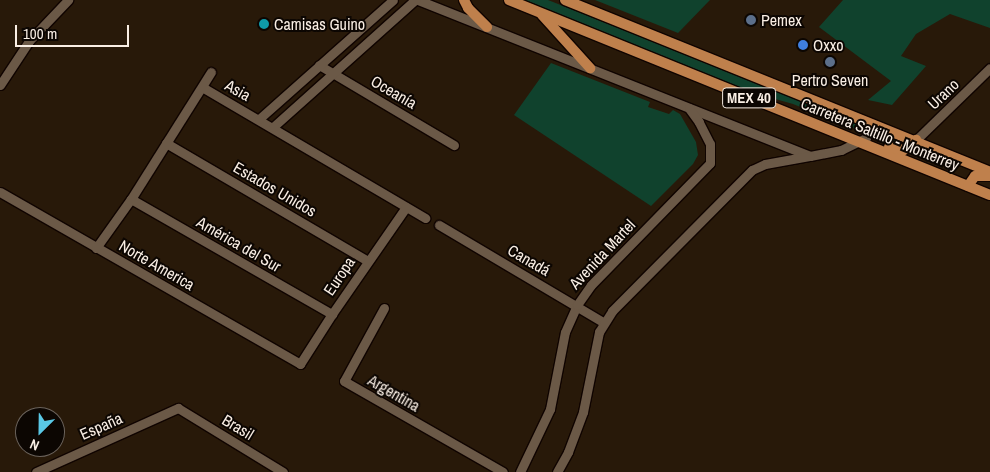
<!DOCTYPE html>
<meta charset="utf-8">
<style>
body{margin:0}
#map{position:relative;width:990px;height:472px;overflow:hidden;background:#281909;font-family:"Archivo Narrow",sans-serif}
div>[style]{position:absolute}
.green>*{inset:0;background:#10422d}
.roads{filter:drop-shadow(1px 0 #100400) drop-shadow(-1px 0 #100400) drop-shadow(0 1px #100400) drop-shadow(0 -1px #100400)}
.minor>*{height:9px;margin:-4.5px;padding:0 4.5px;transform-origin:4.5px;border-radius:4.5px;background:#6b5947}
.major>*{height:10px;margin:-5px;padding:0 5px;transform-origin:5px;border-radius:5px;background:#bf804c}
.dots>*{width:14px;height:14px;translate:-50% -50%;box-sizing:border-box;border:2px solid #0c0602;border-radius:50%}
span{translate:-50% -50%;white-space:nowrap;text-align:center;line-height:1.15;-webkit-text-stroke:4px #0c0602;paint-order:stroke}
.shield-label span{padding:1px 4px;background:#0c0602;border:1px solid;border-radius:4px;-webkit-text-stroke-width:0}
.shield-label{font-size:15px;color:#f9eee4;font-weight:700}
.poi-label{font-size:16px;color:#f9eee4}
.left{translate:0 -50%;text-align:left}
.street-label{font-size:16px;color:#f9eee4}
.north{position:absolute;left:15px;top:407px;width:50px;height:50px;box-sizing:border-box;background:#0c0602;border:1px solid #6b635c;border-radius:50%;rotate:203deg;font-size:14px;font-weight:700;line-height:20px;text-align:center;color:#f9eee4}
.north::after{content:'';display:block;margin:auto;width:18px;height:22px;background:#5ac8e6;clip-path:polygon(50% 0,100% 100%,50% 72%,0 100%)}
.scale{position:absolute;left:15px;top:25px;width:114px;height:22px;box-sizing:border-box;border:2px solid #f9eee4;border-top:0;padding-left:6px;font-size:15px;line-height:18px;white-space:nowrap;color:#f9eee4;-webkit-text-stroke:4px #0c0602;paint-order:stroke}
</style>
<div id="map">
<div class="green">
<i style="clip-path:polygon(524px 0,548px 0,907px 142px,898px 146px,793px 104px,747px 91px)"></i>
<i style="clip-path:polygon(595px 0,710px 0,678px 33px)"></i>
<i style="clip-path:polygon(843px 0,990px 0,990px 28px,950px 14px,916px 34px,901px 56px,926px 66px,892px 105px,868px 100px,891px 81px,819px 27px)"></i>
<i style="clip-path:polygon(551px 63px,650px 102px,648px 107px,669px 114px,673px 110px,680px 114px,696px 142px,698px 155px,693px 164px,651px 206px,514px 115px)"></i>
</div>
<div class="roads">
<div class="minor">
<i style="left:418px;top:0;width:422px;rotate:21.7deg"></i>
<i style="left:810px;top:156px;width:32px;rotate:-11deg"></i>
<i style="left:841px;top:150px;width:28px;rotate:-26deg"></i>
<i style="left:319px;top:65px;width:157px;rotate:30.7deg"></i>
<i style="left:0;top:85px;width:53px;rotate:-56.6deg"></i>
<i style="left:29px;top:41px;width:57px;rotate:-46.4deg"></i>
<i style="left:202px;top:87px;width:259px;rotate:30.4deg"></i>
<i style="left:259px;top:119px;width:179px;rotate:-41.6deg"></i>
<i style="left:273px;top:127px;width:191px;rotate:-41.8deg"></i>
<i style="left:916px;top:140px;width:103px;rotate:-44.2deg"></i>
<i style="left:166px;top:143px;width:234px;rotate:30.3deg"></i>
<i style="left:0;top:192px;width:346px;rotate:29.8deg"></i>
<i style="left:300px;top:364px;width:59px;rotate:-57.4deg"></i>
<i style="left:332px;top:314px;width:130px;rotate:-55.3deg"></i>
<i style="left:131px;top:199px;width:232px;rotate:29.8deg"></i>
<i style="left:439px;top:225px;width:191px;rotate:30.6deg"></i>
<i style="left:96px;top:248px;width:60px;rotate:-54.5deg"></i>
<i style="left:131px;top:199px;width:150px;rotate:-57.8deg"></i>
<i style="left:384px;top:308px;width:83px;rotate:118.7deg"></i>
<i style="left:344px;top:381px;width:183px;rotate:29.8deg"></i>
<i style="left:36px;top:472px;width:156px;rotate:-24.3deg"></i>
<i style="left:178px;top:408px;width:123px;rotate:31.4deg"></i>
<i style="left:520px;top:472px;width:70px;rotate:-64.5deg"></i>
<i style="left:550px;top:409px;width:78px;rotate:-79deg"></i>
<i style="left:565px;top:332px;width:30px;rotate:-66deg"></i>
<i style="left:577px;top:305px;width:24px;rotate:-55deg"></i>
<i style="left:591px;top:285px;width:170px;rotate:-45.7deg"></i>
<i style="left:710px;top:163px;width:19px;rotate:-90deg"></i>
<i style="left:710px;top:144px;width:25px;rotate:-117deg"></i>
<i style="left:699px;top:122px;width:17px;rotate:-126deg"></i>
<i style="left:557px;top:472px;width:23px;rotate:-61deg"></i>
<i style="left:568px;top:452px;width:43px;rotate:-69.4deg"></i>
<i style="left:583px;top:412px;width:82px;rotate:-78.7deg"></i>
<i style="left:599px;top:332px;width:25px;rotate:-58deg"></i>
<i style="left:612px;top:311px;width:199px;rotate:-45.2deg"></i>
<i style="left:752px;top:170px;width:14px;rotate:-25deg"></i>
<i style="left:765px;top:164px;width:45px;rotate:-10.3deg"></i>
</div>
<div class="major">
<i style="left:464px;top:0;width:9px;rotate:63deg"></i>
<i style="left:468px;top:8px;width:27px;rotate:45deg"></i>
<i style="left:509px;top:0;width:519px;rotate:22.07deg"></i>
<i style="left:565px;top:0;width:458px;rotate:22deg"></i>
<i style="left:542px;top:15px;width:72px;rotate:47.8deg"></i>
<i style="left:889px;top:147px;width:15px;rotate:11deg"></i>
<i style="left:904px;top:150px;width:16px;rotate:-40deg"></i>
<i style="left:968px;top:186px;width:12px;rotate:-55deg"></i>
<i style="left:975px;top:176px;width:15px"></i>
</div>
</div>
<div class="dots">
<i style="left:751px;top:20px;background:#5c6f8a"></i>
<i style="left:264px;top:24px;background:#0f9aa8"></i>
<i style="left:803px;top:45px;background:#3f7fe0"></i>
<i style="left:830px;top:62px;background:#5c6f8a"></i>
</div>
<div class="shield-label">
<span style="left:749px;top:98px">MEX 40</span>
</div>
<div class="poi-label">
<span class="left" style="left:761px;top:20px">Pemex</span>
<span class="left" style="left:274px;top:24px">Camisas Guino</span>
<span class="left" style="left:813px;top:45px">Oxxo</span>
<span style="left:830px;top:80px">Pertro Seven</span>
</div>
<div class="street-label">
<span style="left:238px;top:90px;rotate:29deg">Asia</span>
<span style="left:394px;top:92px;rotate:30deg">Oceanía</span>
<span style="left:943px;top:94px;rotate:-44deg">Urano</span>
<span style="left:880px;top:134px;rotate:22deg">Carretera Saltillo - Monterrey</span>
<span style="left:275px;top:189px;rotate:30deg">Estados Unidos</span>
<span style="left:239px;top:244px;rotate:30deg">América del Sur</span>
<span style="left:602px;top:254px;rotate:-47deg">Avenida Martel</span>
<span style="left:529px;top:260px;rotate:30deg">Canadá</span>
<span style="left:157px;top:265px;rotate:30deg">Norte America</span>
<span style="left:339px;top:276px;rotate:-56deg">Europa</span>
<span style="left:394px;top:393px;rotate:30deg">Argentina</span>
<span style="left:101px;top:426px;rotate:-24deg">España</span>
<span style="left:238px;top:427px;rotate:31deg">Brasil</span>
</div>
<div class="north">N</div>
<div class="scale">100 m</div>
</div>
